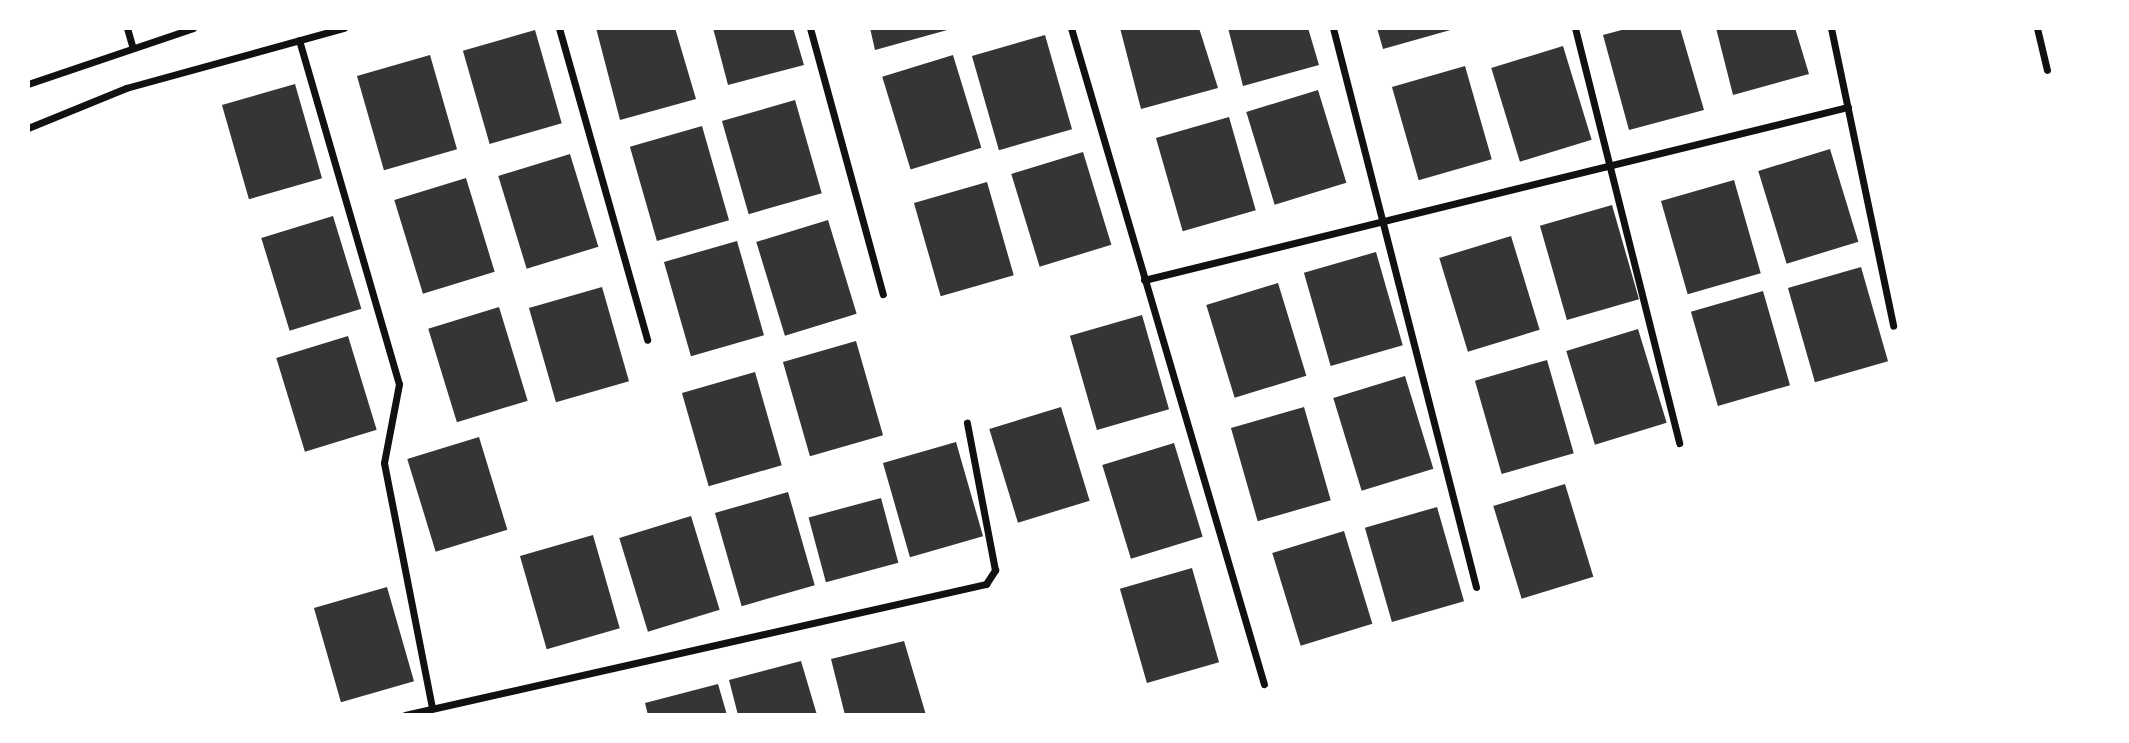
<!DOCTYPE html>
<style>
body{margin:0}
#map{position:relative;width:2129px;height:743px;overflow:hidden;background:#fff;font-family:"Public Sans",sans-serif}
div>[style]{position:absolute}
.building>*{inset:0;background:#353535;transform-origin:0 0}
.minor>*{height:7px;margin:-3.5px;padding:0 3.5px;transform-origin:3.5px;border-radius:3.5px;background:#111}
span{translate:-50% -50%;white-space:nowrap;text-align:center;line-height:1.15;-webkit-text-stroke:7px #fff;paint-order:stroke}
.frame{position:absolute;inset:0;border:30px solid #fff;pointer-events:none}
</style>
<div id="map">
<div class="building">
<i style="clip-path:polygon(596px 28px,675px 28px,696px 99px,620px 120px)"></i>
<i style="clip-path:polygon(713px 28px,793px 28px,804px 65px,728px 85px)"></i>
<i style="clip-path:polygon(870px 28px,950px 28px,951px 29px,875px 50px)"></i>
<i style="clip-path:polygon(1120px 28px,1199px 28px,1218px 88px,1141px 109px)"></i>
<i style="clip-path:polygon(1228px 28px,1308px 28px,1319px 65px,1243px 86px)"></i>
<i style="clip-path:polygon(1377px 28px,1454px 28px,1454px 29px,1383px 49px)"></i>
<i style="clip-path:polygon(1629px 28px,1680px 28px,1704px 110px,1629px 130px,1603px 35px)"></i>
<i style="clip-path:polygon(1716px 28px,1795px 28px,1809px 74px,1733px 95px)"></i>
<i style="left:535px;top:30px;width:97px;height:75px;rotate:74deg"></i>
<i style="left:1045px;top:35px;width:98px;height:76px;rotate:74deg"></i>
<i style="left:1563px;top:46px;width:98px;height:75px;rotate:73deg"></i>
<i style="left:430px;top:55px;width:98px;height:76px;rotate:74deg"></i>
<i style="left:953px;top:55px;width:97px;height:74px;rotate:73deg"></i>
<i style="left:1465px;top:66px;width:97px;height:76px;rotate:74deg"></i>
<i style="left:295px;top:84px;width:98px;height:76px;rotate:74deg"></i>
<i style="left:1318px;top:90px;width:97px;height:75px;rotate:73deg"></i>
<i style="left:795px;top:100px;width:97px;height:76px;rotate:74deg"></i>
<i style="left:1229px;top:117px;width:97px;height:76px;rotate:74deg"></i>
<i style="left:702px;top:126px;width:98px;height:75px;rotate:74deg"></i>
<i style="left:1830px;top:149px;width:97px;height:75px;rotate:73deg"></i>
<i style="left:1083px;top:152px;width:97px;height:75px;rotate:73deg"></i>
<i style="left:570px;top:154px;width:97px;height:75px;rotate:73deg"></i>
<i style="left:466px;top:178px;width:98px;height:75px;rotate:73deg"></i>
<i style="left:1734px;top:180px;width:97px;height:76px;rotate:74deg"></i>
<i style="left:987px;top:182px;width:97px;height:76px;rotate:74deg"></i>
<i style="left:1612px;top:205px;width:98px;height:75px;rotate:74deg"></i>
<i style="left:333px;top:216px;width:97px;height:75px;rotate:73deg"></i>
<i style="left:828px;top:220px;width:98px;height:75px;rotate:73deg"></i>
<i style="left:1511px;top:236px;width:98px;height:75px;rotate:73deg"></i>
<i style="left:737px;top:241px;width:98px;height:76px;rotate:74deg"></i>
<i style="left:1376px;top:252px;width:97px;height:75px;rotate:74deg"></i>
<i style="left:1861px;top:267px;width:98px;height:76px;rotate:74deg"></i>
<i style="left:1278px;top:283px;width:97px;height:75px;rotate:73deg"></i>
<i style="left:602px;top:287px;width:98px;height:76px;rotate:74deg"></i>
<i style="left:1763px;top:291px;width:98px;height:75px;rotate:74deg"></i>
<i style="left:499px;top:307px;width:98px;height:74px;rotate:73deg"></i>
<i style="left:1142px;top:315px;width:98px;height:75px;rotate:74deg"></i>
<i style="left:1638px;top:329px;width:98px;height:75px;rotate:73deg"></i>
<i style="left:348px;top:336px;width:98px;height:75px;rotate:73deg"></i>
<i style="left:856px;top:341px;width:98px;height:76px;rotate:74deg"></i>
<i style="left:1547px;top:360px;width:97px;height:75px;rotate:74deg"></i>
<i style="left:755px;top:372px;width:97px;height:76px;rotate:74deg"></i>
<i style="left:1405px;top:376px;width:97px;height:75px;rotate:73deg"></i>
<i style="left:1061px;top:407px;width:98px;height:75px;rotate:73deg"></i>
<i style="left:1304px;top:407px;width:97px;height:76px;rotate:74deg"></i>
<i style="left:479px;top:437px;width:97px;height:75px;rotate:73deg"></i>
<i style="left:956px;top:442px;width:98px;height:76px;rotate:74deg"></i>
<i style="left:1174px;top:443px;width:98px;height:75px;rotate:73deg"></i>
<i style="left:1565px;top:484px;width:97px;height:75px;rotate:73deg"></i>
<i style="left:788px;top:492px;width:97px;height:76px;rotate:74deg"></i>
<i style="left:881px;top:498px;width:67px;height:75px;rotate:75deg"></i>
<i style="left:1437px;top:507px;width:98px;height:75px;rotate:74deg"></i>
<i style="left:691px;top:516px;width:98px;height:75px;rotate:73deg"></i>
<i style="left:1344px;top:531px;width:97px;height:75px;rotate:73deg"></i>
<i style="left:593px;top:535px;width:97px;height:76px;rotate:74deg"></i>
<i style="left:1192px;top:568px;width:98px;height:75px;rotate:74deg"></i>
<i style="left:387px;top:587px;width:98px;height:76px;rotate:74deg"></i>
<i style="clip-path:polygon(904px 641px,926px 715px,845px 715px,831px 659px)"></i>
<i style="clip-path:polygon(801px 661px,817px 715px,738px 715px,729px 680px)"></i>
<i style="clip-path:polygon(718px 684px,727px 715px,648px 715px,645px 703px)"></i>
</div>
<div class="minor">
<i style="left:127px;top:28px;width:19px;rotate:74deg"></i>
<i style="left:559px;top:28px;width:324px;rotate:74.2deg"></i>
<i style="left:810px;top:28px;width:276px;rotate:74.7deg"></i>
<i style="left:1071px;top:28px;width:684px;rotate:73.61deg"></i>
<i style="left:1333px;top:28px;width:577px;rotate:75.65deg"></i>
<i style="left:1575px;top:28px;width:428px;rotate:75.9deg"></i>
<i style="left:1831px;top:28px;width:304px;rotate:78.2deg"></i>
<i style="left:2037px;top:28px;width:43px;rotate:76.6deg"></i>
<i style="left:299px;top:40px;width:358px;rotate:73.8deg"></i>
<i style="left:399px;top:384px;width:80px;rotate:100.8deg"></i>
<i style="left:384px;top:463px;width:250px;rotate:78.9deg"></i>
<i style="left:28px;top:84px;width:174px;rotate:-18.7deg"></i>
<i style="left:28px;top:128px;width:106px;rotate:-22.2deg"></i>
<i style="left:126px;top:88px;width:226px;rotate:-15.4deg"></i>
<i style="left:1144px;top:280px;width:725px;rotate:-13.81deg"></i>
<i style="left:405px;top:715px;width:596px;rotate:-12.71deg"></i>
<i style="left:986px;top:584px;width:17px;rotate:-57deg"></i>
<i style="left:995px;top:570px;width:150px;rotate:-100.8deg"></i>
</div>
<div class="frame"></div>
</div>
